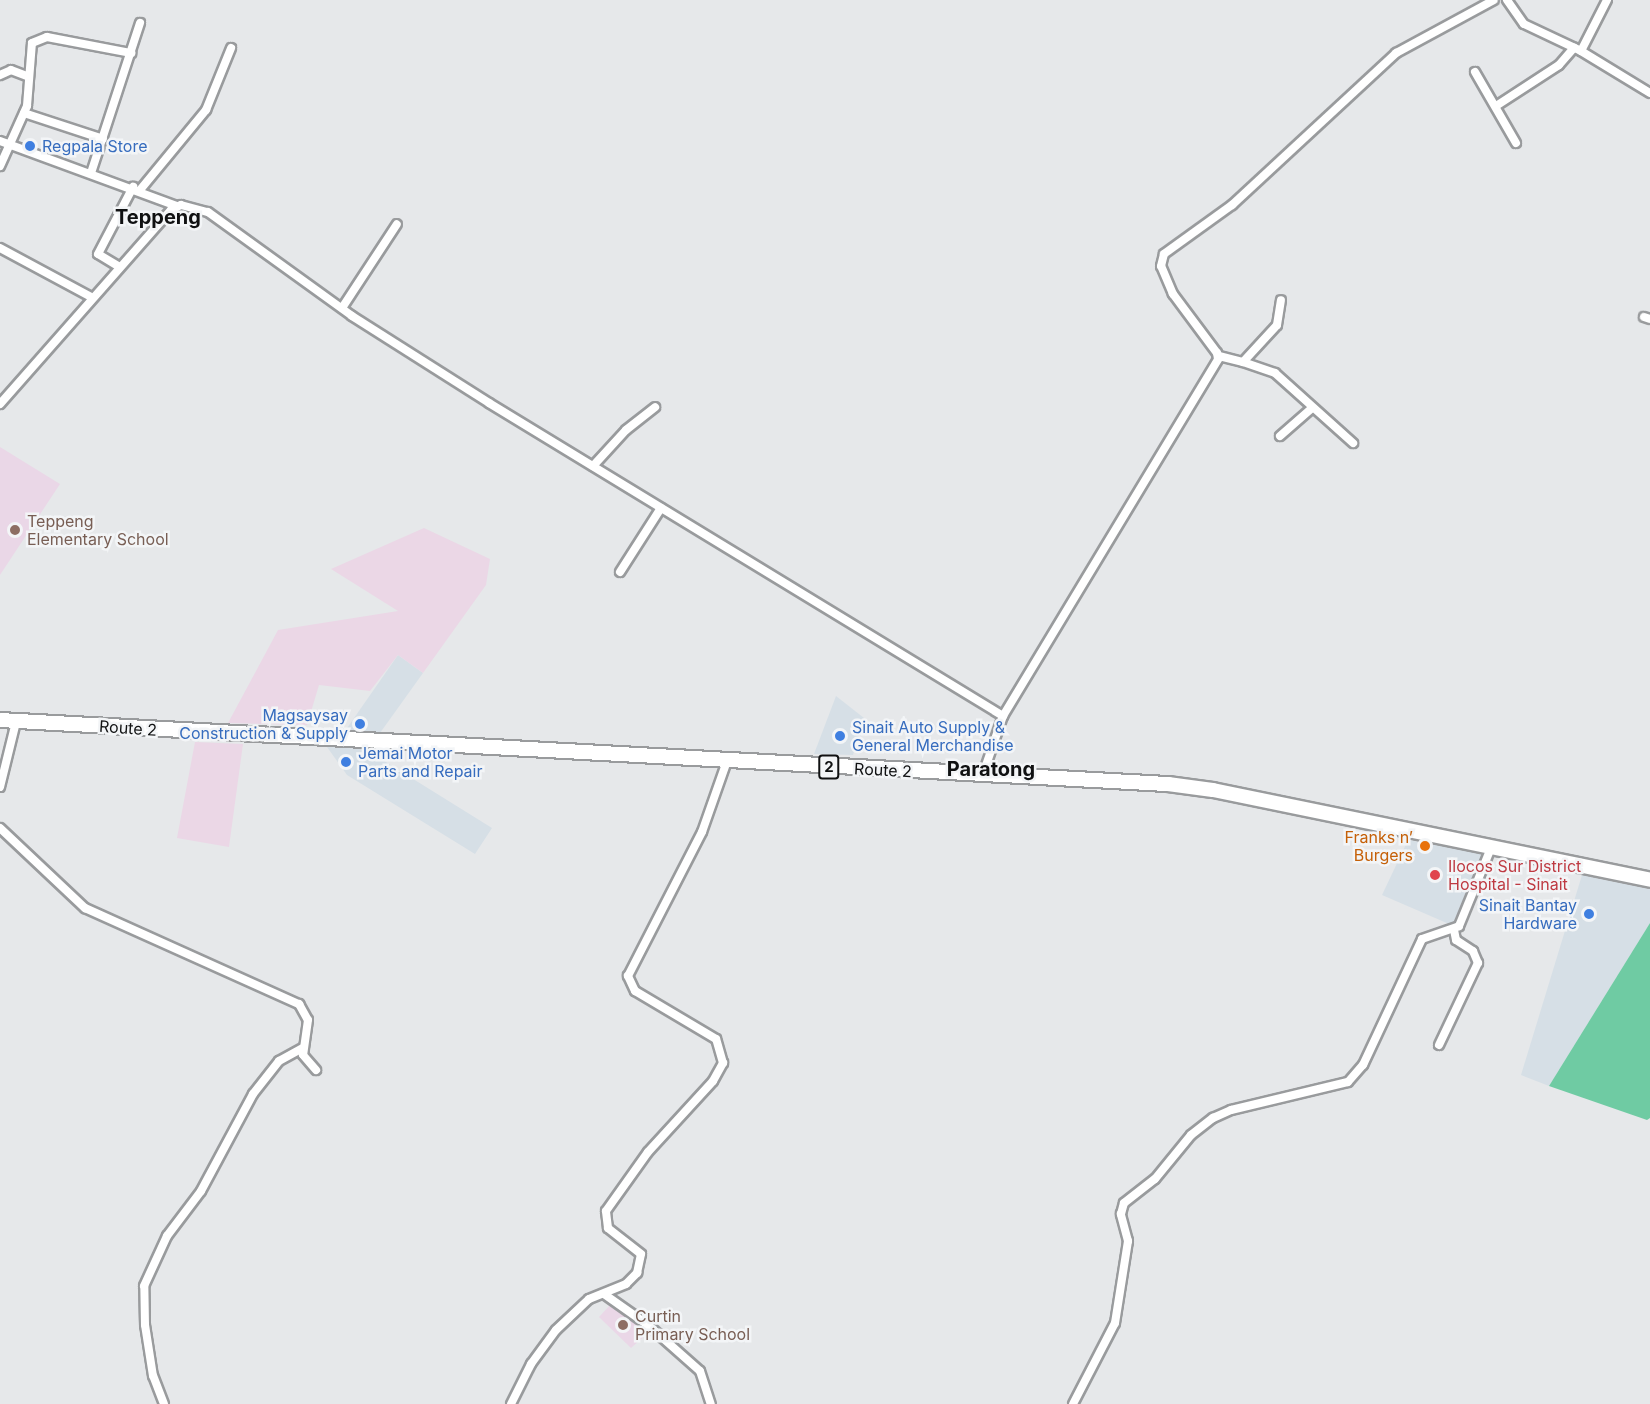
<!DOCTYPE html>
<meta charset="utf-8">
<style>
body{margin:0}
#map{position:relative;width:1650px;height:1404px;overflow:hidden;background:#e6e8ea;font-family:Inter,sans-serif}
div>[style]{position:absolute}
.built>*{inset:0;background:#d6dfe6}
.industrial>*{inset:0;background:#ebd7e6}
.education>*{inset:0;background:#ead7e7}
.green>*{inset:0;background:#6fcba3}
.roads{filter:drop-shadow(2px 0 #999b9d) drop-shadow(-2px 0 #999b9d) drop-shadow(0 2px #999b9d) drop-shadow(0 -2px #999b9d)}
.minor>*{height:8px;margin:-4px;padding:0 4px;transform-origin:4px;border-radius:4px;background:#fff}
.trunk>*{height:14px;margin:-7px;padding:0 7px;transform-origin:7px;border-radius:7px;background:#fff}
.dots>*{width:16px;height:16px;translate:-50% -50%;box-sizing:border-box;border:3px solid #f3f5f7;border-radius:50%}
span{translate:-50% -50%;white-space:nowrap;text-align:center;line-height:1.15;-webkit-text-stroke:5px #f3f5f7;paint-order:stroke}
.shield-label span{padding:2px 4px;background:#f3f5f7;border:2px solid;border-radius:4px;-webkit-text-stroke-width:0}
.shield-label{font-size:15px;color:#101112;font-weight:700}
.shop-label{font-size:16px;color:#366cbe}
.left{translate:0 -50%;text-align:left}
.right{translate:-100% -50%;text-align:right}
.education-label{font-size:16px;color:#785e54}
.street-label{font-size:16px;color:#101112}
.food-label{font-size:16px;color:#c56008}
.health-label{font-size:16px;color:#be3a42}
.quarter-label{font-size:20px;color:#101112;font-weight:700}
</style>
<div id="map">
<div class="built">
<i style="clip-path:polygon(398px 655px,423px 673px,380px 733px,345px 731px)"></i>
<i style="clip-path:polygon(836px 696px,864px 718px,853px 755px,814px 754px)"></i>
<i style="clip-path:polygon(327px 747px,386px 750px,381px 759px,492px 828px,475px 854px,347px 775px)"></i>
<i style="clip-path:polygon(1408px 840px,1487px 854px,1456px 927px,1382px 895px)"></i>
<i style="clip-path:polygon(1582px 875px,1650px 889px,1650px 923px,1549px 1086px,1521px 1075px)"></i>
</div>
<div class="industrial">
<i style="clip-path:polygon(424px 528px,490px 559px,486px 585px,423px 673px,398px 655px,370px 691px,319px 685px,307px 725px,228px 723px,278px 630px,398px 611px,331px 569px)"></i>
<i style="clip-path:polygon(195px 742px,243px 744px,229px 847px,177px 838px)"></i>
</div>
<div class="education">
<i style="clip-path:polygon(0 447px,60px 484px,0 575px)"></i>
<i style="clip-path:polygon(612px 1303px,648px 1333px,631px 1348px,599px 1317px)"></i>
</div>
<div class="green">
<i style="clip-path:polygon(1650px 923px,1650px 1118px,1647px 1120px,1549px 1086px)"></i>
</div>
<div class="roads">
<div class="minor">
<i style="left:1507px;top:0;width:29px;rotate:55deg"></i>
<i style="left:1524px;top:24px;width:63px;rotate:25.3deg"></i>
<i style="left:1581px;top:51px;width:81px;rotate:31.3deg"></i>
<i style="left:1581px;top:51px;width:57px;rotate:-63deg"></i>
<i style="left:1475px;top:72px;width:82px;rotate:60deg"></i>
<i style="left:0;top:75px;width:12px;rotate:-24deg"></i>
<i style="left:11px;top:70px;width:19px;rotate:21deg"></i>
<i style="left:1496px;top:106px;width:75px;rotate:-33.1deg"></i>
<i style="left:1559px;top:65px;width:23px;rotate:-49deg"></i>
<i style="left:24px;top:113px;width:83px;rotate:18.2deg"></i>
<i style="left:0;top:141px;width:189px;rotate:20.2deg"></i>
<i style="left:0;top:166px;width:66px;rotate:-65.8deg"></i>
<i style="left:27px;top:106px;width:63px;rotate:-85.5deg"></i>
<i style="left:32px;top:43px;width:16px;rotate:-22deg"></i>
<i style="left:47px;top:37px;width:86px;rotate:10.8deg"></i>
<i style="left:91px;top:173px;width:158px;rotate:-71.9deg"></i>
<i style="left:140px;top:190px;width:104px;rotate:-50.5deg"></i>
<i style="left:206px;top:110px;width:67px;rotate:-68deg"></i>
<i style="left:0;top:248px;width:103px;rotate:28.3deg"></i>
<i style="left:118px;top:266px;width:23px;rotate:-149deg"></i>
<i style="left:98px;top:254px;width:76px;rotate:-62.4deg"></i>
<i style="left:342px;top:308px;width:100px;rotate:-56.8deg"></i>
<i style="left:1644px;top:317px;width:6px;rotate:18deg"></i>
<i style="left:1219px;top:356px;width:25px;rotate:14deg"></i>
<i style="left:1243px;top:362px;width:50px;rotate:-47.4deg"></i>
<i style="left:1277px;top:325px;width:25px;rotate:-81deg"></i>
<i style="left:1243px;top:362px;width:34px;rotate:19deg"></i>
<i style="left:1275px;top:373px;width:105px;rotate:41.9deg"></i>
<i style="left:0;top:404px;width:259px;rotate:-48.6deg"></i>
<i style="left:171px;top:210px;width:11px;rotate:-27deg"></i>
<i style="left:181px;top:205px;width:28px;rotate:15deg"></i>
<i style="left:208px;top:212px;width:178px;rotate:35.8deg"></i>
<i style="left:352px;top:316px;width:162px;rotate:32.4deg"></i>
<i style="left:489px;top:403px;width:602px;rotate:31.34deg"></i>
<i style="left:1280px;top:436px;width:43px;rotate:-41.2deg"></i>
<i style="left:593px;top:466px;width:49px;rotate:-47.5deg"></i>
<i style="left:626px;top:430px;width:37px;rotate:-38deg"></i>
<i style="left:620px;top:572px;width:76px;rotate:-57.4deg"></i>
<i style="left:983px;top:774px;width:61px;rotate:-71deg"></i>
<i style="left:1003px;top:716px;width:417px;rotate:-58.9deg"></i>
<i style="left:1218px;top:359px;width:6px;rotate:-99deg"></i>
<i style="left:1217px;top:353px;width:74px;rotate:-126.7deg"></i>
<i style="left:1173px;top:294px;width:30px;rotate:-113deg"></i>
<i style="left:1161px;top:266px;width:12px;rotate:-76deg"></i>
<i style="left:1164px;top:254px;width:84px;rotate:-35.8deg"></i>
<i style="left:1232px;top:205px;width:224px;rotate:-42.8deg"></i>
<i style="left:1396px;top:53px;width:111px;rotate:-28.4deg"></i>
<i style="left:0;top:787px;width:67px;rotate:-76.2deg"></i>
<i style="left:0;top:828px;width:117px;rotate:43.3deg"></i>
<i style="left:85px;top:908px;width:235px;rotate:24.2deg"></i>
<i style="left:299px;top:1004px;width:18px;rotate:61deg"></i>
<i style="left:308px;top:1020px;width:35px;rotate:98deg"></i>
<i style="left:303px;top:1055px;width:20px;rotate:49deg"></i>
<i style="left:1439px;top:1045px;width:91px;rotate:-64.6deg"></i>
<i style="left:1478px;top:963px;width:13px;rotate:-113deg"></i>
<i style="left:1473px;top:951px;width:20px;rotate:-147deg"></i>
<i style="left:1456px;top:940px;width:10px;rotate:-101deg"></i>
<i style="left:604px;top:1294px;width:54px;rotate:35.2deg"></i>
<i style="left:648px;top:1325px;width:69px;rotate:41.5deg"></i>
<i style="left:700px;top:1371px;width:35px;rotate:72deg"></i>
<i style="left:164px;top:1404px;width:30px;rotate:-111deg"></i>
<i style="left:153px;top:1376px;width:52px;rotate:-98.9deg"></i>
<i style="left:145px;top:1325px;width:39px;rotate:-91deg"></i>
<i style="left:144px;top:1286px;width:55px;rotate:-65.3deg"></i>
<i style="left:167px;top:1236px;width:56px;rotate:-52.9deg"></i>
<i style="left:201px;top:1191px;width:110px;rotate:-61.8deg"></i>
<i style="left:253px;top:1094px;width:42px;rotate:-51.8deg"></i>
<i style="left:279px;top:1061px;width:26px;rotate:-29deg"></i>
<i style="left:511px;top:1404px;width:45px;rotate:-63.4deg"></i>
<i style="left:531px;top:1364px;width:42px;rotate:-53.7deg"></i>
<i style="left:556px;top:1330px;width:45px;rotate:-43.2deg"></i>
<i style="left:589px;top:1299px;width:40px;rotate:-22deg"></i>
<i style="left:626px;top:1284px;width:16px;rotate:-45deg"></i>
<i style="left:637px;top:1273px;width:19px;rotate:-78deg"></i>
<i style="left:641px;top:1254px;width:42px;rotate:-141.8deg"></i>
<i style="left:608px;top:1228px;width:17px;rotate:-97deg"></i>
<i style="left:606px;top:1211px;width:72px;rotate:-54.6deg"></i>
<i style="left:648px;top:1152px;width:96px;rotate:-47.5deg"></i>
<i style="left:713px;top:1081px;width:21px;rotate:-61deg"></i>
<i style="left:723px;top:1063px;width:25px;rotate:-106deg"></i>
<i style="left:716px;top:1039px;width:94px;rotate:-149.3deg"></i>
<i style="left:635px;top:991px;width:17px;rotate:-115deg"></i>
<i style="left:628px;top:976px;width:162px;rotate:-62.8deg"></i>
<i style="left:702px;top:832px;width:75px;rotate:-70.6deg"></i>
<i style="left:1073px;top:1404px;width:91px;rotate:-62.6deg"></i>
<i style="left:1115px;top:1323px;width:83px;rotate:-81deg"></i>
<i style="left:1128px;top:1241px;width:28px;rotate:-105deg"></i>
<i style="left:1121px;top:1214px;width:11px;rotate:-75deg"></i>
<i style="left:1124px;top:1203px;width:39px;rotate:-38deg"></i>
<i style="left:1155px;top:1179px;width:57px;rotate:-50.7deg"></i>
<i style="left:1191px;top:1135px;width:28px;rotate:-38deg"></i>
<i style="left:1213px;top:1118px;width:20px;rotate:-24deg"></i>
<i style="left:1231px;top:1110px;width:120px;rotate:-13.5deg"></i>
<i style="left:1348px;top:1082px;width:23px;rotate:-49deg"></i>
<i style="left:1363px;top:1065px;width:139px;rotate:-64.9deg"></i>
<i style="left:1422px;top:939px;width:39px;rotate:-19deg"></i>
<i style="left:1459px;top:926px;width:84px;rotate:-67.7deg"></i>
</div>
<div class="trunk">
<i style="left:0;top:720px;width:1170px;rotate:3.14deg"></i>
<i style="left:1168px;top:784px;width:45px;rotate:7.6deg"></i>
<i style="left:1213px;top:790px;width:446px;rotate:11.6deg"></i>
</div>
</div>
<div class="dots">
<i style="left:30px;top:146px;background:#3f7fe0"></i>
<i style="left:15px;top:530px;background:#8d6e63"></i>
<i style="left:360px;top:724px;background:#3f7fe0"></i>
<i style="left:840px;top:736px;background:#3f7fe0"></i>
<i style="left:346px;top:762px;background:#3f7fe0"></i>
<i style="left:1425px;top:846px;background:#e8710a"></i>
<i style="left:1435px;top:875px;background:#e0444e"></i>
<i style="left:1589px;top:914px;background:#3f7fe0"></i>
<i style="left:623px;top:1325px;background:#8d6e63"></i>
</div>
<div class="shield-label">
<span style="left:829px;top:767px">2</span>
</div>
<div class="shop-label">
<span class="left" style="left:42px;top:146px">Regpala Store</span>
<span class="right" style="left:348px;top:724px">Magsaysay<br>Construction &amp; Supply</span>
<span class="left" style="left:852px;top:736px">Sinait Auto Supply &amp;<br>General Merchandise</span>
<span class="left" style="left:358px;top:762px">Jemai Motor<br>Parts and Repair</span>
<span class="right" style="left:1577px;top:914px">Sinait Bantay<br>Hardware</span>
</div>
<div class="education-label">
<span class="left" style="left:27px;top:530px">Teppeng<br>Elementary School</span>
<span class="left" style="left:635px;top:1325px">Curtin<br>Primary School</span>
</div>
<div class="street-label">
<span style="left:128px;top:728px;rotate:4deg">Route 2</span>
<span style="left:883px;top:770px;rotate:3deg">Route 2</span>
</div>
<div class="food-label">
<span class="right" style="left:1413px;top:846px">Franks n’<br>Burgers</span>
</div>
<div class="health-label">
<span class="left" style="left:1448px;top:875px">Ilocos Sur District<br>Hospital - Sinait</span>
</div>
<div class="quarter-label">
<span style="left:158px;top:217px">Teppeng</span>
<span style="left:991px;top:769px">Paratong</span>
</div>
</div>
